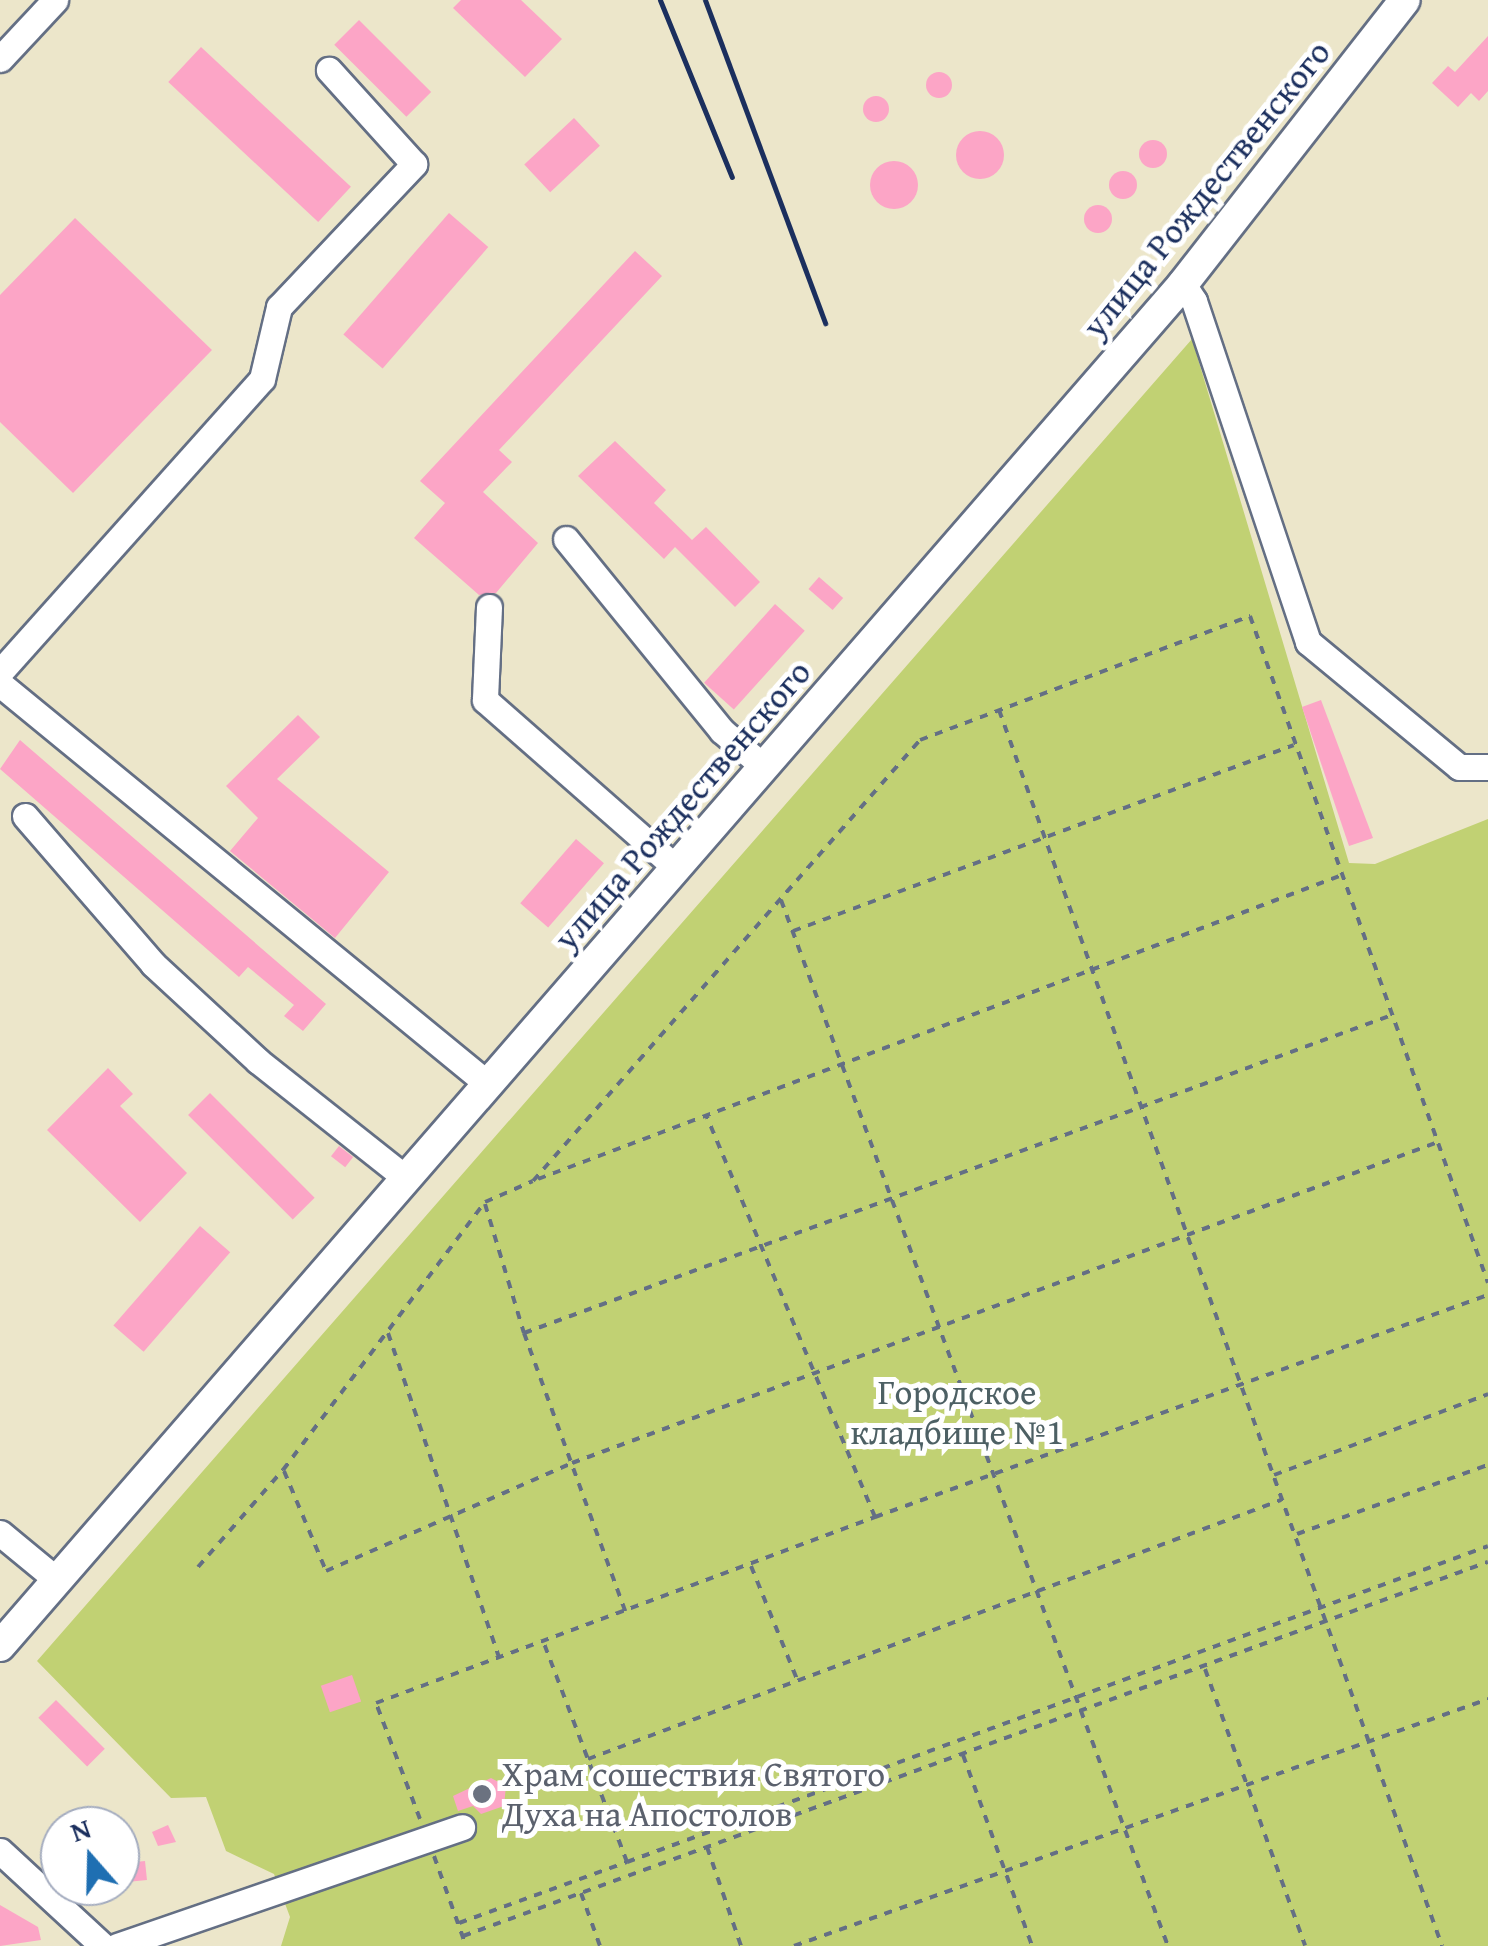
<!DOCTYPE html>
<meta charset="utf-8">
<style>
body{margin:0}
#map{position:relative;width:1488px;height:1946px;overflow:hidden;background:#ece6ca;font-family:"Gentium Book Plus",serif}
div>[style]{position:absolute}
.green>*{inset:0;background:#c1d173}
.building>*{inset:0;background:#fca5c6;transform-origin:0 0}
.round{border-radius:50%}
.path>*{height:4px;margin-top:-2px;transform-origin:0;background:repeating-linear-gradient(90deg,#646f84 0 8px,transparent 0 16px)}
.roads{filter:drop-shadow(2px 0 #646f84) drop-shadow(-2px 0 #646f84) drop-shadow(0 2px #646f84) drop-shadow(0 -2px #646f84)}
.minor>*{height:25px;margin:-12.5px;padding:0 12.5px;transform-origin:12.5px;border-radius:12.5px;background:#fff}
.major>*{height:30px;margin:-15px;padding:0 15px;transform-origin:15px;border-radius:15px;background:#fff}
.rail>*{height:5px;margin:-2.5px;padding:0 2.5px;transform-origin:2.5px;border-radius:2.5px;background:#1b2f5e}
.dots>*{width:28px;height:28px;translate:-50% -50%;box-sizing:border-box;border:5px solid #fff;border-radius:50%}
span{translate:-50% -50%;white-space:nowrap;text-align:center;line-height:1.15;-webkit-text-stroke:10px #fff;paint-order:stroke}
.street-label{font-size:35px;color:#1b2f5e}
.park-label{font-size:35px;color:#4d6064}
.worship-label{font-size:35px;color:#5b616d}
.left{translate:0 -50%;text-align:left}
.north{position:absolute;left:40px;top:1806px;width:100px;height:100px;box-sizing:border-box;background:#fff;border:2px solid #a4acbf;border-radius:50%;rotate:340deg;font-size:28px;font-weight:700;line-height:40px;text-align:center;color:#1b2f5e}
.north::after{content:'';display:block;margin:auto;width:35px;height:45px;background:#1f6fb2;clip-path:polygon(50% 0,100% 100%,50% 72%,0 100%)}
</style>
<div id="map">
<div class="green">
<i style="clip-path:polygon(1192px 339px,1349px 863px,1375px 864px,1488px 819px,1488px 1946px,281px 1946px,290px 1917px,274px 1874px,226px 1851px,206px 1797px,171px 1798px,37px 1661px)"></i>
</div>
<div class="building">
<i style="clip-path:polygon(461px 0,521px 0,562px 39px,525px 77px,453px 8px)"></i>
<i style="left:359px;top:20px;width:102px;height:35px;rotate:45deg"></i>
<i style="clip-path:polygon(1488px 36px,1488px 91px,1479px 101px,1471px 93px,1458px 107px,1432px 83px,1448px 66px,1455px 72px)"></i>
<i style="left:201px;top:47px;width:205px;height:48px;rotate:43deg"></i>
<i class="round" style="left:926px;top:72px;width:26px;height:26px"></i>
<i class="round" style="left:863px;top:96px;width:26px;height:26px"></i>
<i style="left:574px;top:118px;width:38px;height:68px;rotate:47deg"></i>
<i class="round" style="left:956px;top:131px;width:48px;height:48px"></i>
<i class="round" style="left:1139px;top:140px;width:28px;height:28px"></i>
<i class="round" style="left:870px;top:161px;width:48px;height:48px"></i>
<i class="round" style="left:1109px;top:171px;width:28px;height:28px"></i>
<i class="round" style="left:1084px;top:205px;width:28px;height:28px"></i>
<i style="left:449px;top:213px;width:52px;height:161px;rotate:41deg"></i>
<i style="clip-path:polygon(75px 218px,212px 350px,73px 493px,0 422px,0 295px)"></i>
<i style="clip-path:polygon(635px 251px,662px 276px,499px 450px,512px 462px,483px 492px,538px 543px,496px 593px,479px 595px,414px 538px,445px 503px,420px 481px)"></i>
<i style="clip-path:polygon(615px 441px,666px 490px,654px 503px,692px 540px,706px 527px,760px 582px,735px 607px,675px 547px,664px 559px,578px 476px)"></i>
<i style="left:819px;top:577px;width:32px;height:16px;rotate:41deg"></i>
<i style="left:775px;top:604px;width:40px;height:106px;rotate:42deg"></i>
<i style="clip-path:polygon(1321px 700px,1373px 838px,1349px 846px,1302px 707px)"></i>
<i style="clip-path:polygon(298px 715px,320px 737px,277px 779px,389px 872px,335px 938px,230px 851px,258px 818px,226px 786px)"></i>
<i style="clip-path:polygon(20px 740px,326px 1004px,303px 1031px,284px 1016px,294px 1005px,248px 967px,239px 977px,0 769px)"></i>
<i style="left:576px;top:839px;width:37px;height:85px;rotate:41deg"></i>
<i style="clip-path:polygon(108px 1068px,133px 1094px,120px 1106px,187px 1173px,140px 1222px,47px 1130px)"></i>
<i style="left:210px;top:1093px;width:148px;height:31px;rotate:45deg"></i>
<i style="left:339px;top:1146px;width:18px;height:13px;rotate:38deg"></i>
<i style="left:200px;top:1226px;width:40px;height:132px;rotate:41deg"></i>
<i style="left:352px;top:1675px;width:28px;height:33px;rotate:71deg"></i>
<i style="left:56px;top:1700px;width:69px;height:25px;rotate:45deg"></i>
<i style="clip-path:polygon(491px 1778px,506px 1786px,504px 1806px,481px 1814px,473px 1806px,458px 1811px,453px 1796px)"></i>
<i style="clip-path:polygon(168px 1825px,176px 1842px,158px 1846px,152px 1832px)"></i>
<i style="left:145px;top:1861px;width:19px;height:25px;rotate:84deg"></i>
<i style="clip-path:polygon(0 1905px,38px 1927px,41px 1940px,0 1946px)"></i>
</div>
<div class="path">
<i style="left:999px;top:710px;width:1313px;rotate:70.28deg"></i>
<i style="left:781px;top:900px;width:1115px;rotate:69.7deg"></i>
<i style="left:793px;top:931px;width:534px;rotate:-20.37deg"></i>
<i style="left:538px;top:1179px;width:860px;rotate:-20.71deg"></i>
<i style="left:485px;top:1204px;width:135px;rotate:73.2deg"></i>
<i style="left:524px;top:1333px;width:296px;rotate:70deg"></i>
<i style="left:388px;top:1333px;width:342px;rotate:71.1deg"></i>
<i style="left:524px;top:1333px;width:924px;rotate:-20.12deg"></i>
<i style="left:284px;top:1471px;width:108px;rotate:67.2deg"></i>
<i style="left:326px;top:1571px;width:269px;rotate:-23.7deg"></i>
<i style="left:572px;top:1463px;width:924px;rotate:-20.34deg"></i>
<i style="left:1274px;top:1475px;width:229px;rotate:-20.7deg"></i>
<i style="left:875px;top:1517px;width:652px;rotate:-19.91deg"></i>
<i style="left:1297px;top:1534px;width:203px;rotate:-19.9deg"></i>
<i style="left:751px;top:1566px;width:125px;rotate:67.9deg"></i>
<i style="left:198px;top:1567px;width:129px;rotate:-48.8deg"></i>
<i style="left:283px;top:1470px;width:336px;rotate:-53deg"></i>
<i style="left:485px;top:1202px;width:52px;rotate:-23.6deg"></i>
<i style="left:533px;top:1181px;width:587px;rotate:-48.73deg"></i>
<i style="left:920px;top:740px;width:353px;rotate:-20.6deg"></i>
<i style="left:1250px;top:616px;width:708px;rotate:70.36deg"></i>
<i style="left:1205px;top:1669px;width:294px;rotate:70.1deg"></i>
<i style="left:963px;top:1755px;width:203px;rotate:70.1deg"></i>
<i style="left:588px;top:1759px;width:740px;rotate:-20.49deg"></i>
<i style="left:420px;top:1819px;width:124px;rotate:-110.8deg"></i>
<i style="left:376px;top:1703px;width:533px;rotate:-20.44deg"></i>
<i style="left:875px;top:1517px;width:436px;rotate:-112.8deg"></i>
<i style="left:707px;top:1847px;width:105px;rotate:71deg"></i>
<i style="left:434px;top:1856px;width:96px;rotate:70.4deg"></i>
<i style="left:627px;top:1862px;width:917px;rotate:-20.15deg"></i>
<i style="left:581px;top:1893px;width:56px;rotate:70.3deg"></i>
<i style="left:459px;top:1923px;width:179px;rotate:-20deg"></i>
<i style="left:627px;top:1862px;width:236px;rotate:-110.8deg"></i>
<i style="left:463px;top:1936px;width:1091px;rotate:-20.05deg"></i>
<i style="left:794px;top:1946px;width:737px;rotate:-19.59deg"></i>
</div>
<div class="roads">
<div class="minor">
<i style="left:0;top:59px;width:81px;rotate:-47deg"></i>
<i style="left:1183px;top:284px;width:20px;rotate:57deg"></i>
<i style="left:1194px;top:301px;width:360px;rotate:71.5deg"></i>
<i style="left:1308px;top:642px;width:196px;rotate:39.6deg"></i>
<i style="left:1459px;top:767px;width:29px"></i>
<i style="left:566px;top:539px;width:247px;rotate:50.9deg"></i>
<i style="left:722px;top:731px;width:55px;rotate:40.6deg"></i>
<i style="left:489px;top:607px;width:93px;rotate:92.5deg"></i>
<i style="left:485px;top:700px;width:254px;rotate:41.3deg"></i>
<i style="left:0;top:672px;width:393px;rotate:-48.2deg"></i>
<i style="left:262px;top:379px;width:74px;rotate:-76.7deg"></i>
<i style="left:279px;top:307px;width:197px;rotate:-46.6deg"></i>
<i style="left:414px;top:164px;width:127px;rotate:-132.1deg"></i>
<i style="left:0;top:684px;width:632px;rotate:39.35deg"></i>
<i style="left:25px;top:816px;width:196px;rotate:49.1deg"></i>
<i style="left:153px;top:964px;width:143px;rotate:42.7deg"></i>
<i style="left:258px;top:1061px;width:190px;rotate:38.4deg"></i>
<i style="left:0;top:1533px;width:74px;rotate:39.5deg"></i>
<i style="left:0;top:1851px;width:140px;rotate:42.7deg"></i>
<i style="left:117px;top:1946px;width:365px;rotate:-19deg"></i>
</div>
<div class="major">
<i style="left:0;top:1646px;width:1804px;rotate:-49.02deg"></i>
<i style="left:1183px;top:284px;width:360px;rotate:-52deg"></i>
</div>
</div>
<div class="rail">
<i style="left:660px;top:0;width:191px;rotate:67.9deg"></i>
<i style="left:705px;top:0;width:345px;rotate:69.6deg"></i>
</div>
<div class="dots">
<i style="left:482px;top:1794px;background:#6b7280"></i>
</div>
<div class="street-label">
<span style="left:1206px;top:189px;rotate:-51deg">улица Рождественского</span>
<span style="left:682px;top:805px;rotate:-49deg">улица Рождественского</span>
</div>
<div class="park-label">
<span style="left:957px;top:1412px">Городское<br>кладбище №1</span>
</div>
<div class="worship-label">
<span class="left" style="left:502px;top:1794px">Храм сошествия Святого<br>Духа на Апостолов</span>
</div>
<div class="north">N</div>
</div>
